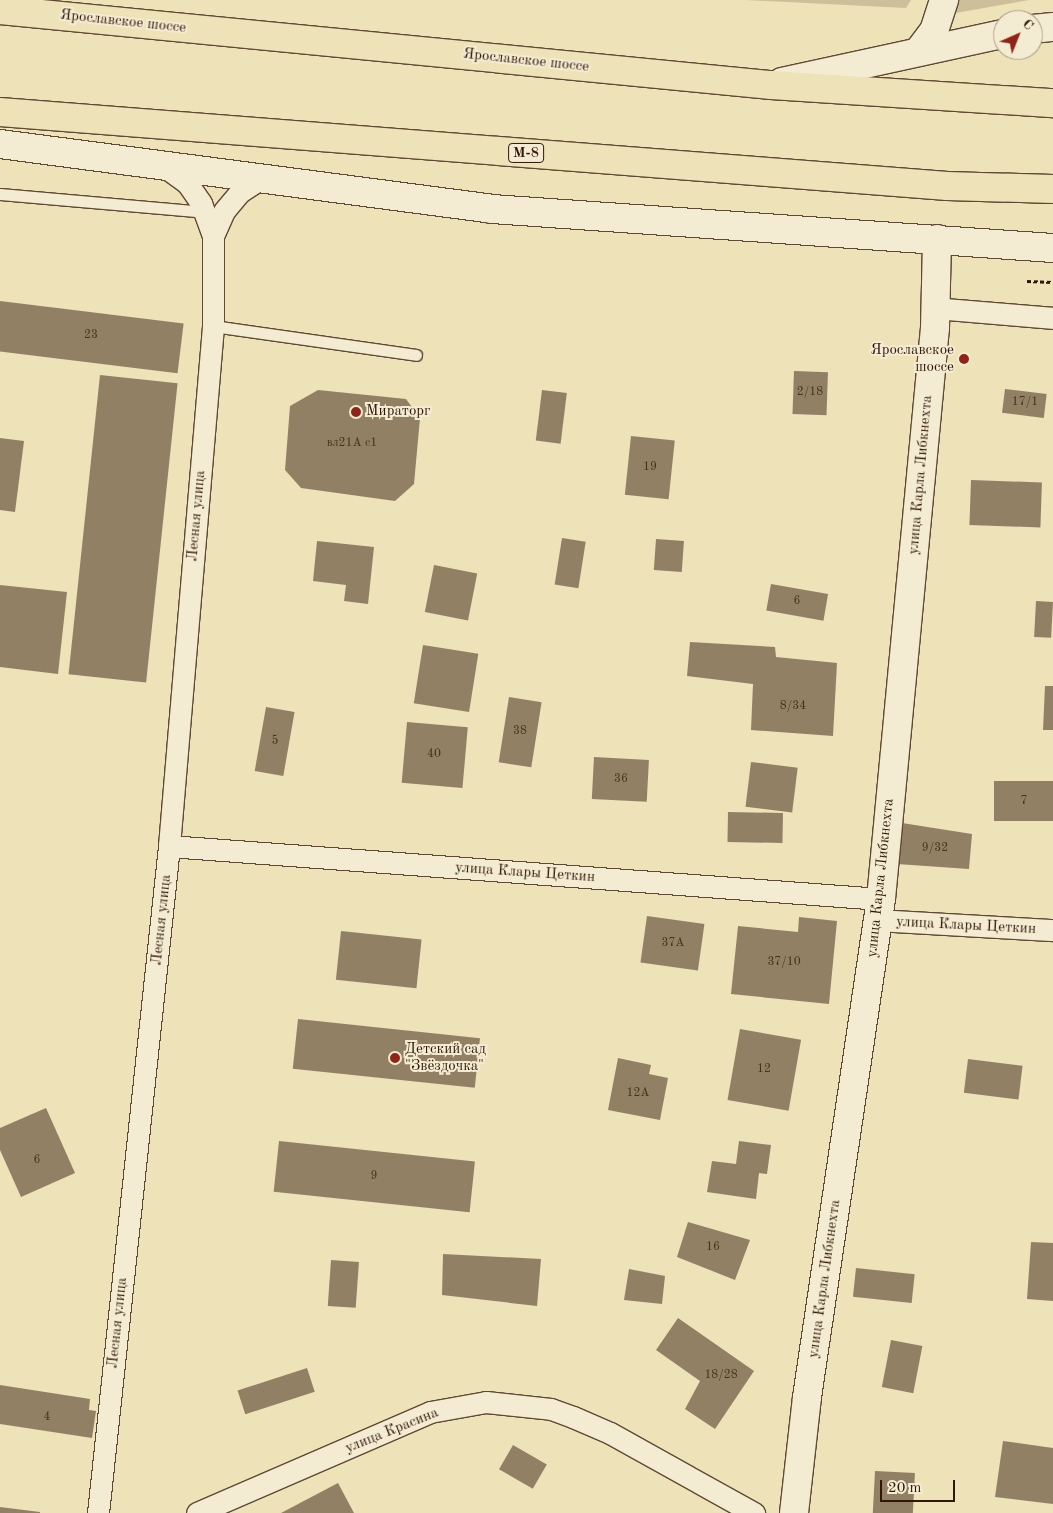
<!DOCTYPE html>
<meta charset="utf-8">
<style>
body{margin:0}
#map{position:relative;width:1053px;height:1513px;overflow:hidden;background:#eee2b9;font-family:"Old Standard TT",serif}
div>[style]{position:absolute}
.green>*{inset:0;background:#cebf9b}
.building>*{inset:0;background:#928064;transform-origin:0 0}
.path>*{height:3px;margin-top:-1.5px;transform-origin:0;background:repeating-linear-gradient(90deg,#2f1608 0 4px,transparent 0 6.5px)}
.roads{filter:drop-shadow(1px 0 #5f4934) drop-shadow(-1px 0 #5f4934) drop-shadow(0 1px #5f4934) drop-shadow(0 -1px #5f4934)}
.lane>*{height:11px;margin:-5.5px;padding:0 5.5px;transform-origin:5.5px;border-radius:5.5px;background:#f4ecd2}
.street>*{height:21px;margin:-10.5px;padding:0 10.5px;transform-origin:10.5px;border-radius:10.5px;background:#f4ecd2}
.secondary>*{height:28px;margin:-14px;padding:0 14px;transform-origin:14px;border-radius:14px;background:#f4ecd2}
.highway>*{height:28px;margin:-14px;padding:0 14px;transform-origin:14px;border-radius:14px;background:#eee2b9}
.dots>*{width:14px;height:14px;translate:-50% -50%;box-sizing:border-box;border:2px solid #f4ecd2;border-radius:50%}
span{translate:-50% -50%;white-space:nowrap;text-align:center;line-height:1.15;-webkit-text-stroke:4px #f4ecd2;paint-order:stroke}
.number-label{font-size:12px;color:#48301f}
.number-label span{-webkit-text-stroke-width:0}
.shield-label span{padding:1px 4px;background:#f4ecd2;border:1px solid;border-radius:4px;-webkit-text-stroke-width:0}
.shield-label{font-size:14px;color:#2f1608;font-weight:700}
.street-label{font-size:15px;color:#2f1608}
.poi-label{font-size:15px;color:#2f1608}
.right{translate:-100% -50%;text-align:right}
.left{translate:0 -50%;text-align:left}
.north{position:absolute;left:993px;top:10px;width:50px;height:50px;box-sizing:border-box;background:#f4ecd2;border:1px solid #a59681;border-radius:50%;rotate:44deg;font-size:14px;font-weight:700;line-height:20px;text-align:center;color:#2f1608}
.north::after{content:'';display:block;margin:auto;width:18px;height:22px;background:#8f2418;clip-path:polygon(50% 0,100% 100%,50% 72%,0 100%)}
.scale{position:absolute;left:880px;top:1480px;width:75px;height:22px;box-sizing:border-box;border:2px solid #2f1608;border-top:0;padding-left:6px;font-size:15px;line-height:18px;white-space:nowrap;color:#2f1608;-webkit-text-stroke:4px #f4ecd2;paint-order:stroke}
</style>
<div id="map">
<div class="green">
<i style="clip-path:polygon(745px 0,911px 0,906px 8px)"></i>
<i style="clip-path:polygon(953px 0,1029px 0,950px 14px)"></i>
</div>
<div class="building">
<i style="left:0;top:301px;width:185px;height:50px;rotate:7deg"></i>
<i style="left:794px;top:371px;width:34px;height:43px;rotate:2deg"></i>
<i style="left:100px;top:375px;width:78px;height:301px;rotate:6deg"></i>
<i style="left:1005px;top:389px;width:42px;height:24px;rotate:7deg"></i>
<i style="clip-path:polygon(318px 390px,406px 399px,420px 418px,414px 484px,395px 501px,301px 488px,285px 470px,290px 406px)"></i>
<i style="left:542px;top:390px;width:25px;height:51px;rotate:7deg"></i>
<i style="left:631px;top:436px;width:44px;height:59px;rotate:6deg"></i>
<i style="clip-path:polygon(0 438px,24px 441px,15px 512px,0 510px)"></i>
<i style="left:971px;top:480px;width:71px;height:45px;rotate:2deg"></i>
<i style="left:562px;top:538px;width:24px;height:47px;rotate:9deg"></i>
<i style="left:656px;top:539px;width:28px;height:31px;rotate:4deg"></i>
<i style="clip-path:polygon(317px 541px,374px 547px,368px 604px,344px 601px,346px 585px,313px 581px)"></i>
<i style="left:434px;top:565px;width:44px;height:48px;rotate:11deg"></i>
<i style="left:771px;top:584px;width:58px;height:27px;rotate:10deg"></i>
<i style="clip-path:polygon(0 585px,67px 592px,58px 674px,0 667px)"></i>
<i style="left:1036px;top:601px;width:17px;height:36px;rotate:3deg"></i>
<i style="clip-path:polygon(690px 642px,775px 647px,776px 657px,837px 663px,833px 736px,751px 730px,753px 684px,687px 676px)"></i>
<i style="left:423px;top:645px;width:56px;height:59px;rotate:9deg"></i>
<i style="clip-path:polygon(1045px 686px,1053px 686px,1053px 730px,1043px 730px)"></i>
<i style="left:509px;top:697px;width:33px;height:66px;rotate:9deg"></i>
<i style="left:266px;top:707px;width:29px;height:65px;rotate:10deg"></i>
<i style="left:407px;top:722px;width:61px;height:61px;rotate:5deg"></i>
<i style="left:594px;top:757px;width:55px;height:42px;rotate:3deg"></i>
<i style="left:751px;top:762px;width:47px;height:45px;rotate:7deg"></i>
<i style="left:1053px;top:781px;width:40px;height:59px;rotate:90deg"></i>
<i style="left:728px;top:812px;width:55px;height:30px;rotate:1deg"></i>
<i style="clip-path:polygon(902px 823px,972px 834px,969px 869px,897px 864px)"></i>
<i style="left:647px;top:916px;width:58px;height:47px;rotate:8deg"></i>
<i style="clip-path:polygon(799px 917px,837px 921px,829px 1004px,731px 994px,738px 926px,798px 932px)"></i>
<i style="left:341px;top:931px;width:81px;height:49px;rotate:6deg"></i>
<i style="left:298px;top:1019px;width:183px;height:50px;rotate:6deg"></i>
<i style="left:740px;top:1029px;width:62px;height:72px;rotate:10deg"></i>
<i style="clip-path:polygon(618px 1058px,651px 1065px,649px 1074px,668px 1078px,660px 1120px,608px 1110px)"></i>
<i style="left:968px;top:1059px;width:55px;height:34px;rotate:7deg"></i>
<i style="clip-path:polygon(46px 1108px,75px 1173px,21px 1197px,0 1150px,0 1128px)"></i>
<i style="left:279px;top:1141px;width:197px;height:51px;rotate:6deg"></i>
<i style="clip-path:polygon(739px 1141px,771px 1145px,767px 1174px,759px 1173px,756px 1199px,707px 1192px,712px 1161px,736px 1164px)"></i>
<i style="clip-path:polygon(688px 1222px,750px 1240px,735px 1280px,677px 1257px)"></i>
<i style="clip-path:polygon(1031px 1242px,1053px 1243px,1053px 1301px,1027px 1299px)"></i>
<i style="clip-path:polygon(443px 1254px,541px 1259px,537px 1306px,442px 1295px)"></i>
<i style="left:331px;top:1260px;width:28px;height:46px;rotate:4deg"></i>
<i style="left:856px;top:1268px;width:59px;height:29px;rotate:6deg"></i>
<i style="clip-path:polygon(629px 1269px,665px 1276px,662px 1304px,624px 1300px)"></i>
<i style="clip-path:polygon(678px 1318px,754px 1371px,715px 1429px,685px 1409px,700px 1381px,656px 1350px)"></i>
<i style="left:891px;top:1340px;width:32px;height:48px;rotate:11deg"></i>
<i style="left:307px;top:1368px;width:25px;height:73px;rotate:72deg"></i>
<i style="clip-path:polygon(0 1385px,90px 1399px,89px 1410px,96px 1411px,92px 1438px,0 1424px)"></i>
<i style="clip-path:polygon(1003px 1441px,1053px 1448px,1053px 1504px,995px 1497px)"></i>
<i style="left:513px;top:1445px;width:39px;height:28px;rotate:30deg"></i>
<i style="left:875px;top:1471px;width:40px;height:42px;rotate:3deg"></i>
<i style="clip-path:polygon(338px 1483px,354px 1513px,281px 1513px)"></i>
<i style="clip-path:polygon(0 1507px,40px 1512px,40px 1513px,0 1513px)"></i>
</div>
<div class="path">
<i style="left:1027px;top:281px;width:26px;rotate:2deg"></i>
</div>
<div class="roads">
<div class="lane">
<i style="left:0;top:194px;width:205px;rotate:5deg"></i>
<i style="left:213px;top:326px;width:205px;rotate:8.1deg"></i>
</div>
<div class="street">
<i style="left:213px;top:236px;width:27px;rotate:-66deg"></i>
<i style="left:224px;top:211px;width:25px;rotate:-50deg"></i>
<i style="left:240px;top:192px;width:24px;rotate:-33deg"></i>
<i style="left:934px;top:308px;width:119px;rotate:4.8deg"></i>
<i style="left:169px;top:846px;width:714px;rotate:4.26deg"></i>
<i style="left:878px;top:920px;width:175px;rotate:3.3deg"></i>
<i style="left:98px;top:1513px;width:671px;rotate:-83.92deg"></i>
<i style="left:169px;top:846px;width:522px;rotate:-85.16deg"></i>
<i style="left:213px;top:326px;width:90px;rotate:-90deg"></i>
<i style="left:213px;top:236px;width:35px;rotate:-110deg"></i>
<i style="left:201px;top:203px;width:24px;rotate:-125deg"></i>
<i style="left:187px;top:183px;width:29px;rotate:-144deg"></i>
<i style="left:197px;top:1513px;width:254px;rotate:-23.4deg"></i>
<i style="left:430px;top:1412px;width:57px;rotate:-10.1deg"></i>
<i style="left:486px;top:1402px;width:65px;rotate:6.1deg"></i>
<i style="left:551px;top:1409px;width:23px;rotate:20deg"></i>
<i style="left:573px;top:1417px;width:40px;rotate:23.4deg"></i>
<i style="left:610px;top:1433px;width:165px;rotate:29.1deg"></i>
</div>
<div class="secondary">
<i style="left:1033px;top:29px;width:20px;rotate:-6deg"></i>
<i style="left:918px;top:52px;width:26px;rotate:-53deg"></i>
<i style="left:934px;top:31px;width:33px;rotate:-72deg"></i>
<i style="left:782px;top:82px;width:226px;rotate:-12.3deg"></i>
<i style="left:0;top:144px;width:496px;rotate:7.5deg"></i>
<i style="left:492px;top:209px;width:562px;rotate:3.98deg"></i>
<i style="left:794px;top:1513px;width:117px;rotate:-83.6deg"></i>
<i style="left:807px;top:1397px;width:503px;rotate:-81.55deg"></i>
<i style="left:881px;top:899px;width:574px;rotate:-84.6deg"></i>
<i style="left:935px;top:328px;width:89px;rotate:-88.7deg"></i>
</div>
<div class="highway">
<i style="left:0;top:10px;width:775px;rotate:5.56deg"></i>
<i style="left:771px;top:85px;width:283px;rotate:3.7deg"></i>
<i style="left:0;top:112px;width:950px;rotate:4.47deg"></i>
<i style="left:947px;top:186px;width:106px;rotate:1.6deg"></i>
</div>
</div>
<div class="dots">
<i style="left:964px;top:359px;background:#8f2418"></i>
<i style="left:356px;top:412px;background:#8f2418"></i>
<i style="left:395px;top:1058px;background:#8f2418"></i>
</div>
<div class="number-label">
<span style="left:91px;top:336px">23</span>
<span style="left:810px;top:393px">2/18</span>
<span style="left:1025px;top:403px">17/1</span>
<span style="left:352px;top:444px">вл21А с1</span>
<span style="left:650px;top:468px">19</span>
<span style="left:797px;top:602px">6</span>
<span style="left:793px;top:707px">8/34</span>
<span style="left:520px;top:732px">38</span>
<span style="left:275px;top:742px">5</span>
<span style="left:434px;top:755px">40</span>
<span style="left:621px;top:780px">36</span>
<span style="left:1024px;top:802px">7</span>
<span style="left:935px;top:849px">9/32</span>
<span style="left:673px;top:944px">37А</span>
<span style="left:784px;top:963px">37/10</span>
<span style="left:764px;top:1070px">12</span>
<span style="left:638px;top:1094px">12А</span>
<span style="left:37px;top:1161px">6</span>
<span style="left:374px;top:1177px">9</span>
<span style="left:713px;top:1248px">16</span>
<span style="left:721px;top:1376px">18/28</span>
<span style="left:47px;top:1418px">4</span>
</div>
<div class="shield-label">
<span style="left:526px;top:153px">М-8</span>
</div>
<div class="street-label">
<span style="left:123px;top:22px;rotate:6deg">Ярославское шоссе</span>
<span style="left:526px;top:61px;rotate:6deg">Ярославское шоссе</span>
<span style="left:921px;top:475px;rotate:-85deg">улица Карла Либкнехта</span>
<span style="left:197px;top:516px;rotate:-85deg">Лесная улица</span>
<span style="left:525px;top:873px;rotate:4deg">улица Клары Цеткин</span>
<span style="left:881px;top:878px;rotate:-84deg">улица Карла Либкнехта</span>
<span style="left:162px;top:920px;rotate:-84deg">Лесная улица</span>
<span style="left:966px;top:926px;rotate:3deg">улица Клары Цеткин</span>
<span style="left:825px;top:1279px;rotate:-82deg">улица Карла Либкнехта</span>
<span style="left:118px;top:1323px;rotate:-84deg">Лесная улица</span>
<span style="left:392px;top:1431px;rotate:-22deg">улица Красина</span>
</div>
<div class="poi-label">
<span class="right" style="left:954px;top:359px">Ярославское<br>шоссе</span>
<span class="left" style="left:366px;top:412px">Мираторг</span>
<span class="left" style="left:405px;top:1058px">Детский сад<br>"Звёздочка"</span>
</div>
<div class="north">С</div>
<div class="scale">20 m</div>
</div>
